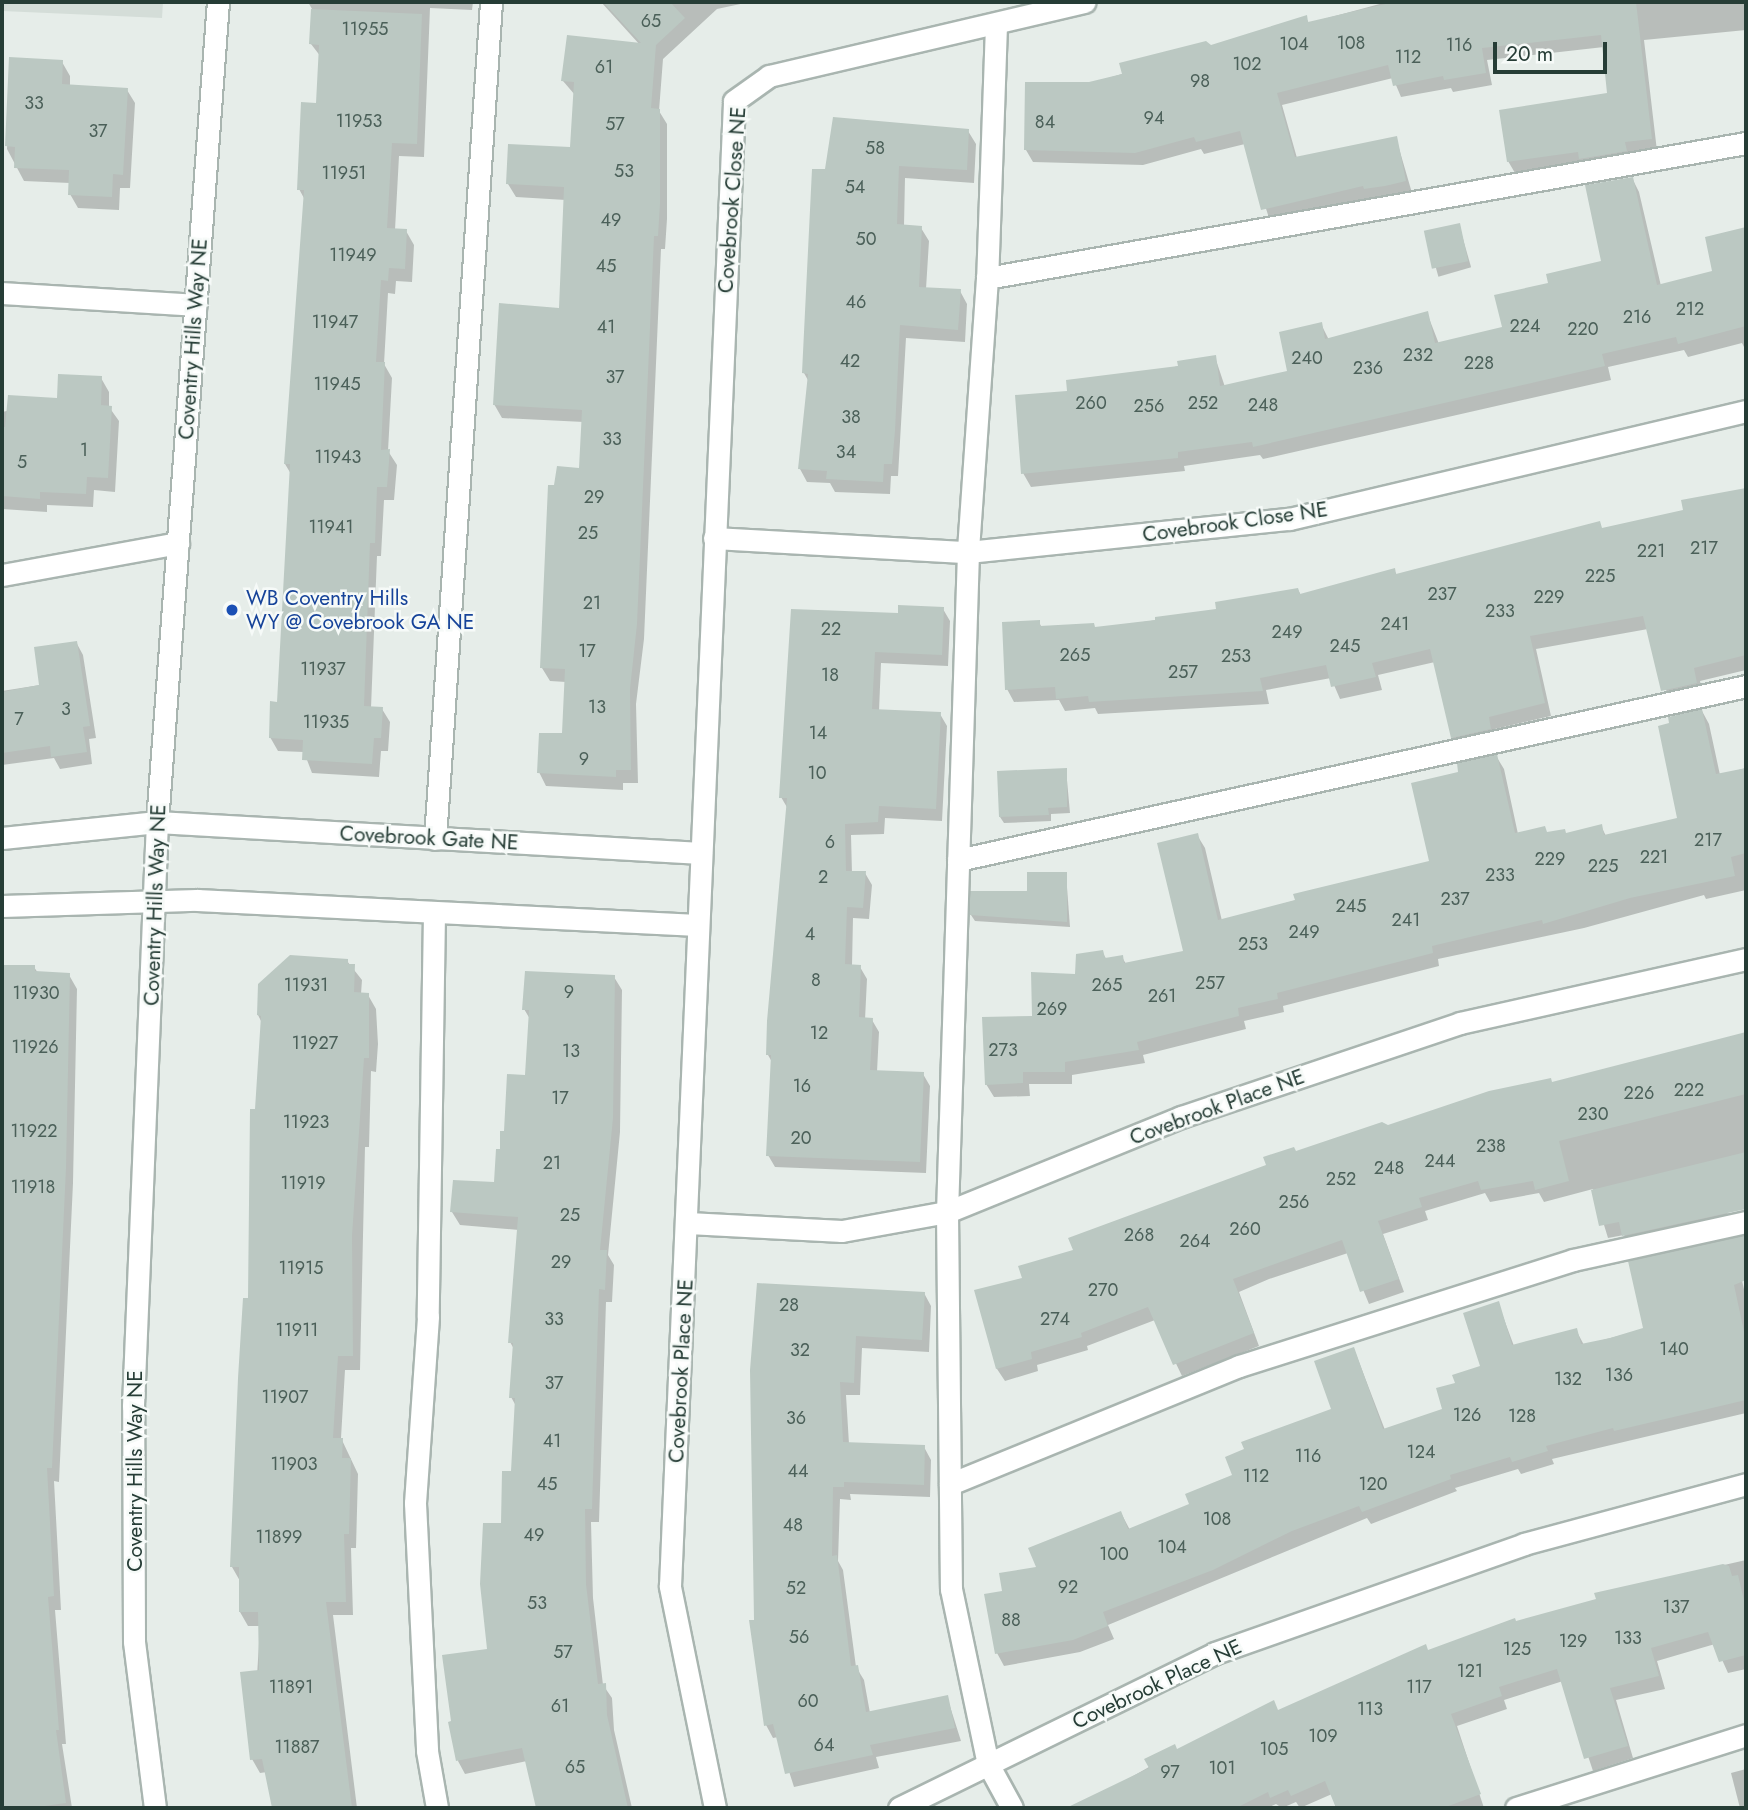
<!DOCTYPE html>
<style>
body{margin:0}
#map{position:relative;width:1748px;height:1810px;overflow:hidden;background:#e6ede9;font-family:Jost,sans-serif}
div>[style]{position:absolute}
.built>*{inset:0;background:#d4ddd8}
.shadow>*{inset:0;background:#0003;transform-origin:0 0}
.building>*{inset:0;background:#bbc8c2;transform-origin:0 0}
.roads{filter:drop-shadow(2px 0 #a9b5b0) drop-shadow(-2px 0 #a9b5b0) drop-shadow(0 2px #a9b5b0) drop-shadow(0 -2px #a9b5b0)}
.minor>*{height:21px;margin:-10.5px;padding:0 10.5px;transform-origin:10.5px;border-radius:10.5px;background:#fff}
.dots>*{width:19px;height:19px;translate:-50% -50%;box-sizing:border-box;border:4px solid #f6faf8;border-radius:50%}
span{translate:-50% -50%;white-space:nowrap;text-align:center;line-height:1.15;-webkit-text-stroke:5px #f6faf8;paint-order:stroke}
.number-label{font-size:18px;color:#4b6059}
.number-label span{-webkit-text-stroke-width:0}
.street-label{font-size:21px;color:#263d36}
.transit-label{font-size:21px;color:#164399}
.left{translate:0 -50%;text-align:left}
.frame{position:absolute;inset:0;border:4px solid #263d36;pointer-events:none}
.scale{position:absolute;left:1493px;top:42px;width:114px;height:32px;box-sizing:border-box;border:4px solid #263d36;border-top:0;padding-left:9px;font-size:21px;line-height:24px;white-space:nowrap;color:#263d36;-webkit-text-stroke:5px #f6faf8;paint-order:stroke}
</style>
<div id="map">
<div class="built">
<i style="clip-path:polygon(2px 2px,163px 2px,162px 18px,2px 11px)"></i>
</div>
<div class="shadow">
<i style="clip-path:polygon(308px 2px,473px 2px,472px 10px,430px 8px,424px 157px,399px 156px,395px 230px,406px 231px,414px 245px,412px 282px,396px 281px,395px 294px,388px 293px,384px 364px,392px 378px,388px 451px,397px 465px,394px 500px,384px 500px,381px 556px,377px 556px,371px 708px,382px 709px,390px 722px,388px 751px,381px 751px,379px 777px,312px 773px,304px 752px,278px 751px,270px 737px,279px 703px,291px 474px,285px 464px,305px 200px,299px 189px,318px 104px,321px 57px,311px 44px,312px 9px)"></i>
<i style="clip-path:polygon(601px 2px,750px 2px,717px 9px,663px 59px,659px 111px,667px 124px,667px 219px,665px 249px,661px 249px,644px 639px,636px 704px,638px 783px,623px 783px,623px 790px,546px 786px,539px 772px,564px 735px,566px 682px,550px 681px,542px 668px,556px 487px,581px 469px,584px 422px,502px 418px,494px 404px,561px 310px,566px 200px,516px 197px,508px 184px,572px 149px,575px 95px,563px 81px,640px 45px)"></i>
<i style="clip-path:polygon(1387px 2px,1746px 2px,1746px 30px,1644px 40px,1657px 151px,1515px 173px,1508px 161px,1609px 94px,1604px 47px,1487px 60px,1492px 85px,1453px 92px,1451px 88px,1401px 97px,1393px 78px,1282px 105px,1297px 158px,1396px 138px,1412px 193px,1270px 221px,1245px 144px,1204px 154px,1201px 149px,1143px 165px,1033px 162px,1026px 150px,1089px 84px,1306px 18px,1309px 23px)"></i>
<i style="clip-path:polygon(11px 59px,62px 62px,70px 76px,70px 87px,127px 90px,135px 103px,130px 188px,120px 188px,119px 210px,78px 208px,70px 194px,70px 183px,24px 181px,7px 149px)"></i>
<i style="clip-path:polygon(968px 131px,976px 144px,974px 183px,905px 178px,904px 226px,921px 228px,929px 241px,926px 289px,960px 291px,967px 304px,965px 342px,906px 338px,898px 476px,891px 476px,890px 494px,835px 492px,830px 483px,807px 482px,800px 469px,809px 382px,804px 373px,826px 171px)"></i>
<i style="clip-path:polygon(1632px 178px,1639px 192px,1661px 286px,1715px 273px,1707px 238px,1746px 229px,1746px 351px,1742px 343px,1688px 357px,1684px 350px,1608px 367px,1611px 380px,1263px 459px,1260px 455px,1184px 466px,1185px 471px,1031px 487px,1023px 473px,1069px 393px,1215px 357px,1225px 387px,1289px 372px,1321px 324px,1329px 340px,1427px 313px,1439px 344px,1504px 329px,1550px 284px,1603px 263px)"></i>
<i style="left:1459px;top:225px;width:44px;height:34px;rotate:74deg"></i>
<i style="clip-path:polygon(101px 378px,109px 392px,109px 407px,119px 421px,115px 492px,94px 490px,93px 507px,47px 505px,47px 512px,2px 509px,2px 412px,59px 400px)"></i>
<i style="clip-path:polygon(1746px 489px,1746px 670px,1700px 681px,1703px 696px,1670px 703px,1648px 629px,1536px 649px,1551px 716px,1495px 729px,1497px 742px,1460px 750px,1452px 737px,1435px 662px,1378px 675px,1382px 690px,1340px 699px,1331px 678px,1266px 690px,1269px 704px,1098px 714px,1095px 708px,1065px 711px,1059px 700px,1014px 702px,1007px 689px,1039px 622px,1042px 628px,1096px 629px,1218px 611px,1298px 590px,1301px 595px,1394px 570px,1397px 575px,1686px 512px,1683px 502px)"></i>
<i style="clip-path:polygon(943px 609px,950px 621px,948px 666px,881px 663px,879px 711px,940px 714px,947px 726px,942px 821px,885px 818px,884px 834px,851px 835px,852px 873px,865px 873px,872px 885px,869px 919px,853px 918px,852px 966px,860px 967px,867px 979px,865px 1020px,872px 1020px,879px 1032px,877px 1072px,923px 1074px,930px 1086px,926px 1173px,775px 1167px,768px 1155px,772px 1062px,768px 1055px,788px 809px,781px 797px,792px 611px,899px 615px)"></i>
<i style="clip-path:polygon(76px 642px,83px 655px,96px 738px,89px 739px,92px 764px,60px 769px,54px 758px,2px 765px,2px 691px,40px 685px)"></i>
<i style="clip-path:polygon(1702px 711px,1709px 724px,1720px 775px,1746px 768px,1746px 890px,1706px 899px,1704px 895px,1584px 928px,1438px 959px,1439px 966px,1283px 1006px,1284px 1012px,1244px 1021px,1246px 1029px,1143px 1055px,1145px 1063px,1072px 1075px,1072px 1084px,1029px 1084px,1030px 1096px,994px 1097px,986px 1084px,1034px 1017px,1102px 952px,1107px 960px,1122px 957px,1126px 964px,1185px 952px,1197px 835px,1205px 848px,1222px 921px,1431px 862px,1461px 773px,1496px 756px,1504px 769px,1518px 834px,1567px 835px,1601px 826px,1606px 836px,1679px 819px)"></i>
<i style="clip-path:polygon(1066px 769px,1070px 813px,1051px 814px,1051px 821px,1004px 823px,1000px 817px)"></i>
<i style="clip-path:polygon(1066px 874px,1070px 927px,975px 921px,971px 915px)"></i>
<i style="clip-path:polygon(347px 961px,362px 980px,361px 994px,368px 995px,376px 1009px,378px 1044px,376px 1072px,371px 1071px,369px 1147px,365px 1147px,360px 1370px,345px 1370px,341px 1438px,358px 1474px,356px 1548px,351px 1548px,353px 1615px,333px 1615px,357px 1808px,274px 1808px,267px 1772px,260px 1773px,252px 1759px,260px 1626px,248px 1626px,240px 1612px,240px 1581px,232px 1567px,249px 1300px,262px 1023px,258px 1015px)"></i>
<i style="clip-path:polygon(2px 967px,34px 967px,38px 973px,69px 975px,77px 989px,73px 1183px,59px 1482px,54px 1481px,61px 1610px,55px 1610px,66px 1744px,62px 1744px,72px 1808px,2px 1808px)"></i>
<i style="clip-path:polygon(614px 977px,622px 990px,620px 1132px,608px 1255px,614px 1265px,612px 1302px,606px 1302px,599px 1522px,591px 1522px,593px 1598px,603px 1685px,612px 1698px,614px 1730px,632px 1808px,537px 1808px,527px 1761px,465px 1774px,458px 1761px,488px 1651px,513px 1472px,516px 1406px,511px 1397px,514px 1349px,510px 1342px,519px 1230px,460px 1225px,452px 1212px,496px 1184px,506px 1133px,527px 1077px,530px 1019px,524px 1009px)"></i>
<i style="clip-path:polygon(1746px 1033px,1746px 1206px,1727px 1211px,1730px 1226px,1631px 1248px,1624px 1235px,1608px 1238px,1593px 1189px,1544px 1202px,1539px 1193px,1490px 1202px,1485px 1193px,1425px 1211px,1428px 1220px,1383px 1234px,1404px 1292px,1369px 1304px,1348px 1253px,1269px 1279px,1239px 1292px,1259px 1346px,1182px 1376px,1155px 1320px,1087px 1346px,1088px 1350px,1037px 1365px,1038px 1371px,1005px 1381px,997px 1369px,976px 1291px,1024px 1279px,1296px 1153px)"></i>
<i style="clip-path:polygon(1736px 1254px,1746px 1298px,1746px 1413px,1552px 1459px,1554px 1464px,1521px 1474px,1518px 1469px,1455px 1488px,1457px 1491px,1371px 1524px,1367px 1518px,1108px 1625px,1114px 1639px,1080px 1652px,1004px 1666px,997px 1653px,1004px 1593px,1121px 1513px,1130px 1530px,1191px 1505px,1333px 1410px,1354px 1349px,1385px 1430px,1444px 1410px,1457px 1384px,1482px 1368px,1498px 1303px,1514px 1346px,1576px 1330px,1584px 1345px,1645px 1329px)"></i>
<i style="clip-path:polygon(924px 1293px,931px 1306px,929px 1352px,862px 1348px,860px 1395px,846px 1395px,849px 1444px,924px 1447px,931px 1460px,930px 1497px,850px 1494px,851px 1500px,840px 1499px,838px 1561px,843px 1570px,856px 1667px,864px 1680px,870px 1713px,947px 1697px,961px 1741px,876px 1757px,879px 1768px,794px 1787px,778px 1737px,773px 1738px,766px 1725px,756px 1621px,752px 1370px)"></i>
<i style="clip-path:polygon(1746px 1560px,1746px 1669px,1728px 1673px,1715px 1644px,1657px 1661px,1665px 1689px,1616px 1700px,1633px 1758px,1593px 1771px,1563px 1681px,1504px 1700px,1507px 1709px,1457px 1726px,1484px 1808px,1338px 1808px,1332px 1794px,1300px 1808px,1296px 1802px,1282px 1808px,1276px 1804px,1267px 1808px,1077px 1808px,1177px 1751px,1428px 1652px,1598px 1600px,1597px 1594px)"></i>
<i style="clip-path:polygon(1746px 1769px,1746px 1808px,1740px 1808px,1731px 1773px)"></i>
</div>
<div class="building">
<i style="clip-path:polygon(603px 2px,670px 2px,685px 18px,656px 45px,651px 108px,660px 109px,660px 204px,658px 236px,654px 236px,637px 624px,630px 689px,631px 770px,616px 770px,616px 777px,537px 773px,539px 733px,562px 733px,565px 669px,540px 668px,548px 485px,554px 485px,557px 466px,579px 468px,582px 410px,493px 405px,499px 303px,559px 308px,564px 187px,506px 184px,508px 144px,570px 147px,574px 82px,561px 81px,567px 35px,641px 43px)"></i>
<i style="clip-path:polygon(1394px 2px,1636px 2px,1652px 139px,1625px 142px,1627px 151px,1579px 159px,1578px 152px,1507px 162px,1499px 110px,1607px 93px,1601px 35px,1482px 48px,1486px 73px,1444px 80px,1443px 76px,1393px 86px,1388px 65px,1277px 93px,1295px 157px,1397px 136px,1406px 181px,1385px 186px,1364px 189px,1363px 186px,1261px 210px,1240px 131px,1196px 142px,1194px 137px,1135px 153px,1024px 150px,1025px 82px,1089px 82px,1122px 74px,1119px 63px,1206px 41px,1211px 45px,1307px 15px,1308px 22px)"></i>
<i style="clip-path:polygon(311px 9px,422px 14px,417px 144px,392px 143px,387px 228px,407px 229px,405px 269px,389px 268px,388px 281px,381px 280px,376px 362px,385px 362px,381px 450px,390px 449px,387px 487px,377px 487px,375px 543px,370px 543px,364px 706px,383px 707px,381px 738px,374px 738px,372px 764px,302px 760px,303px 740px,269px 738px,270px 701px,277px 702px,290px 464px,284px 464px,304px 190px,297px 190px,301px 102px,316px 103px,319px 45px,309px 44px)"></i>
<i style="clip-path:polygon(9px 57px,63px 60px,62px 84px,128px 88px,123px 175px,113px 174px,112px 197px,68px 195px,69px 170px,14px 168px,15px 147px,5px 146px)"></i>
<i style="clip-path:polygon(833px 117px,969px 129px,967px 170px,899px 166px,897px 224px,922px 226px,919px 287px,961px 289px,958px 330px,900px 325px,895px 431px,892px 464px,884px 464px,883px 482px,826px 479px,827px 471px,798px 469px,808px 374px,802px 373px,812px 169px,825px 169px)"></i>
<i style="clip-path:polygon(1633px 177px,1657px 285px,1712px 271px,1705px 237px,1746px 227px,1746px 326px,1678px 344px,1676px 337px,1602px 354px,1605px 366px,1253px 447px,1252px 442px,1178px 452px,1178px 458px,1021px 474px,1015px 395px,1067px 391px,1066px 380px,1178px 366px,1177px 361px,1216px 355px,1220px 386px,1287px 371px,1279px 332px,1322px 322px,1325px 339px,1428px 311px,1435px 343px,1502px 327px,1494px 295px,1548px 283px,1546px 274px,1601px 261px,1585px 185px)"></i>
<i style="left:1460px;top:223px;width:39px;height:37px;rotate:78deg"></i>
<i style="clip-path:polygon(58px 374px,102px 376px,101px 405px,112px 406px,108px 478px,87px 477px,86px 494px,40px 492px,40px 499px,2px 496px,2px 427px,5px 427px,8px 395px,57px 398px)"></i>
<i style="clip-path:polygon(1746px 488px,1746px 655px,1694px 668px,1697px 683px,1661px 691px,1643px 616px,1530px 636px,1545px 703px,1489px 717px,1491px 729px,1451px 738px,1430px 649px,1372px 663px,1376px 677px,1331px 687px,1326px 665px,1260px 678px,1263px 691px,1089px 702px,1088px 696px,1056px 699px,1055px 687px,1005px 690px,1002px 622px,1040px 620px,1040px 626px,1094px 623px,1095px 627px,1155px 620px,1155px 617px,1216px 609px,1215px 602px,1298px 588px,1300px 594px,1395px 568px,1396px 574px,1600px 521px,1602px 528px,1683px 510px,1681px 500px)"></i>
<i style="clip-path:polygon(898px 605px,944px 607px,942px 655px,875px 652px,872px 709px,941px 712px,936px 809px,879px 806px,878px 822px,845px 824px,846px 871px,866px 871px,863px 908px,847px 907px,845px 964px,861px 965px,859px 1017px,873px 1018px,870px 1070px,924px 1072px,920px 1162px,766px 1156px,771px 1055px,766px 1055px,767px 1021px,787px 798px,779px 798px,791px 609px,898px 613px)"></i>
<i style="clip-path:polygon(77px 641px,90px 726px,83px 727px,87px 752px,51px 757px,50px 746px,2px 753px,2px 692px,39px 685px,34px 647px)"></i>
<i style="clip-path:polygon(1702px 709px,1716px 774px,1746px 768px,1746px 853px,1731px 857px,1735px 876px,1630px 898px,1543px 924px,1542px 920px,1432px 946px,1433px 953px,1277px 993px,1278px 999px,1238px 1008px,1239px 1016px,1137px 1042px,1139px 1050px,1065px 1062px,1065px 1072px,1023px 1072px,1023px 1083px,985px 1085px,982px 1017px,1032px 1016px,1031px 972px,1075px 974px,1076px 954px,1103px 950px,1105px 958px,1123px 955px,1124px 963px,1183px 951px,1157px 843px,1198px 833px,1218px 920px,1295px 900px,1293px 894px,1429px 861px,1411px 783px,1458px 772px,1457px 763px,1497px 754px,1515px 833px,1545px 826px,1547px 832px,1565px 829px,1566px 833px,1602px 824px,1604px 835px,1677px 818px,1658px 726px,1669px 723px,1668px 717px)"></i>
<i style="clip-path:polygon(1067px 768px,1067px 807px,1048px 808px,1049px 815px,999px 817px,997px 771px)"></i>
<i style="clip-path:polygon(1027px 872px,1067px 872px,1067px 922px,970px 915px,970px 891px,1027px 891px)"></i>
<i style="clip-path:polygon(290px 955px,348px 959px,348px 964px,355px 964px,354px 992px,369px 993px,369px 1058px,364px 1058px,352px 1236px,353px 1356px,338px 1356px,333px 1438px,343px 1438px,342px 1458px,351px 1458px,349px 1534px,344px 1534px,346px 1602px,326px 1602px,352px 1808px,272px 1808px,262px 1759px,250px 1760px,240px 1672px,259px 1670px,258px 1612px,239px 1612px,239px 1567px,230px 1567px,238px 1378px,243px 1298px,248px 1298px,250px 1109px,255px 1109px,261px 1016px,257px 1015px,258px 984px)"></i>
<i style="clip-path:polygon(2px 965px,35px 965px,35px 971px,70px 973px,66px 1168px,52px 1468px,47px 1468px,54px 1596px,48px 1597px,59px 1730px,56px 1730px,66px 1803px,31px 1808px,2px 1808px)"></i>
<i style="clip-path:polygon(525px 971px,615px 975px,613px 1118px,600px 1250px,607px 1250px,605px 1290px,599px 1289px,592px 1509px,585px 1509px,586px 1584px,598px 1684px,606px 1683px,607px 1715px,628px 1808px,536px 1808px,522px 1748px,456px 1761px,448px 1722px,451px 1721px,442px 1655px,487px 1649px,480px 1584px,483px 1523px,501px 1523px,502px 1471px,511px 1471px,515px 1398px,509px 1398px,513px 1343px,508px 1343px,518px 1217px,450px 1212px,453px 1180px,494px 1182px,496px 1149px,500px 1149px,500px 1131px,504px 1131px,507px 1074px,525px 1075px,529px 1010px,522px 1010px)"></i>
<i style="clip-path:polygon(1746px 1032px,1746px 1094px,1559px 1141px,1569px 1181px,1535px 1190px,1533px 1181px,1481px 1190px,1478px 1181px,1419px 1198px,1422px 1207px,1378px 1221px,1399px 1279px,1360px 1292px,1342px 1240px,1233px 1279px,1254px 1333px,1173px 1365px,1148px 1307px,1081px 1333px,1082px 1337px,1031px 1352px,1032px 1359px,996px 1369px,974px 1290px,1022px 1278px,1018px 1266px,1073px 1250px,1068px 1238px,1266px 1165px,1263px 1157px,1294px 1147px,1296px 1151px,1382px 1122px,1388px 1125px,1489px 1091px,1551px 1078px,1552px 1082px)"></i>
<i style="clip-path:polygon(1746px 1152px,1746px 1209px,1622px 1236px,1619px 1222px,1599px 1226px,1591px 1190px)"></i>
<i style="clip-path:polygon(1746px 1235px,1746px 1280px,1734px 1285px,1746px 1341px,1746px 1400px,1614px 1431px,1613px 1428px,1546px 1446px,1548px 1451px,1512px 1462px,1510px 1457px,1450px 1475px,1451px 1479px,1362px 1512px,1359px 1506px,1292px 1531px,1213px 1570px,1103px 1612px,1108px 1626px,1073px 1640px,995px 1654px,984px 1594px,1002px 1591px,999px 1573px,1036px 1567px,1028px 1548px,1121px 1511px,1128px 1529px,1189px 1504px,1185px 1494px,1232px 1475px,1225px 1457px,1244px 1449px,1241px 1442px,1331px 1409px,1314px 1361px,1354px 1347px,1383px 1429px,1442px 1409px,1436px 1388px,1455px 1383px,1452px 1375px,1480px 1366px,1463px 1313px,1499px 1301px,1512px 1345px,1577px 1328px,1581px 1344px,1610px 1338px,1643px 1328px,1628px 1261px)"></i>
<i style="clip-path:polygon(757px 1283px,925px 1292px,922px 1340px,856px 1336px,854px 1383px,840px 1382px,843px 1442px,925px 1445px,924px 1485px,844px 1482px,844px 1487px,833px 1487px,832px 1556px,837px 1555px,851px 1666px,858px 1665px,866px 1712px,948px 1695px,955px 1728px,870px 1745px,873px 1755px,785px 1774px,773px 1724px,764px 1726px,749px 1620px,754px 1620px,750px 1370px)"></i>
<i style="clip-path:polygon(1723px 1564px,1729px 1566px,1732px 1576px,1738px 1575px,1746px 1609px,1746px 1655px,1719px 1662px,1708px 1632px,1651px 1648px,1659px 1676px,1610px 1688px,1628px 1746px,1584px 1759px,1557px 1669px,1499px 1687px,1502px 1696px,1451px 1714px,1481px 1794px,1443px 1808px,1336px 1808px,1325px 1781px,1291px 1796px,1288px 1790px,1270px 1798px,1268px 1792px,1236px 1808px,1066px 1808px,1149px 1768px,1144px 1759px,1175px 1744px,1177px 1749px,1274px 1700px,1278px 1710px,1426px 1644px,1428px 1650px,1515px 1618px,1516px 1621px,1596px 1599px,1594px 1593px)"></i>
</div>
<div class="roads">
<div class="minor">
<i style="left:996px;top:25px;width:253px;rotate:92deg"></i>
<i style="left:987px;top:278px;width:275px;rotate:94deg"></i>
<i style="left:968px;top:552px;width:660px;rotate:91.82deg"></i>
<i style="left:947px;top:1212px;width:377px;rotate:89.4deg"></i>
<i style="left:951px;top:1589px;width:179px;rotate:78.1deg"></i>
<i style="left:988px;top:1764px;width:50px;rotate:61.4deg"></i>
<i style="left:987px;top:278px;width:771px;rotate:-10.09deg"></i>
<i style="left:2px;top:293px;width:194px;rotate:3.5deg"></i>
<i style="left:714px;top:538px;width:254px;rotate:3.2deg"></i>
<i style="left:968px;top:552px;width:323px;rotate:-5.9deg"></i>
<i style="left:1289px;top:519px;width:470px;rotate:-13.3deg"></i>
<i style="left:2px;top:575px;width:179px;rotate:-10.3deg"></i>
<i style="left:2px;top:838px;width:156px;rotate:-5.9deg"></i>
<i style="left:157px;top:822px;width:545px;rotate:3.26deg"></i>
<i style="left:435px;top:839px;width:839px;rotate:-86.17deg"></i>
<i style="left:958px;top:860px;width:807px;rotate:-12.45deg"></i>
<i style="left:2px;top:906px;width:195px;rotate:-1.8deg"></i>
<i style="left:197px;top:900px;width:501px;rotate:2.86deg"></i>
<i style="left:434px;top:913px;width:404px;rotate:90.9deg"></i>
<i style="left:428px;top:1317px;width:186px;rotate:94deg"></i>
<i style="left:415px;top:1503px;width:248px;rotate:87.2deg"></i>
<i style="left:427px;top:1751px;width:58px;rotate:80deg"></i>
<i style="left:688px;top:1223px;width:154px;rotate:3deg"></i>
<i style="left:842px;top:1231px;width:107px;rotate:-10.3deg"></i>
<i style="left:947px;top:1212px;width:253px;rotate:-22.1deg"></i>
<i style="left:1181px;top:1117px;width:294px;rotate:-18.6deg"></i>
<i style="left:1460px;top:1023px;width:293px;rotate:-12.6deg"></i>
<i style="left:950px;top:1484px;width:312px;rotate:-22.2deg"></i>
<i style="left:1239px;top:1366px;width:350px;rotate:-17.6deg"></i>
<i style="left:1573px;top:1260px;width:177px;rotate:-12.4deg"></i>
<i style="left:155px;top:1808px;width:168px;rotate:-97.2deg"></i>
<i style="left:134px;top:1641px;width:235px;rotate:-90.2deg"></i>
<i style="left:133px;top:1406px;width:584px;rotate:-87.65deg"></i>
<i style="left:157px;top:822px;width:822px;rotate:-85.75deg"></i>
<i style="left:715px;top:1808px;width:227px;rotate:-101.5deg"></i>
<i style="left:670px;top:1586px;width:1486px;rotate:-87.53deg"></i>
<i style="left:734px;top:101px;width:43px;rotate:-35.5deg"></i>
<i style="left:769px;top:76px;width:324px;rotate:-13.2deg"></i>
<i style="left:899px;top:1808px;width:352px;rotate:-26.1deg"></i>
<i style="left:1215px;top:1653px;width:328px;rotate:-19.4deg"></i>
<i style="left:1524px;top:1544px;width:230px;rotate:-15.1deg"></i>
<i style="left:1516px;top:1808px;width:241px;rotate:-17.6deg"></i>
</div>
</div>
<div class="dots">
<i style="left:232px;top:610px;background:#1a4fb4"></i>
</div>
<div class="number-label">
<span style="left:651px;top:21px">65</span>
<span style="left:365px;top:29px">11955</span>
<span style="left:1351px;top:43px">108</span>
<span style="left:1294px;top:44px">104</span>
<span style="left:1459px;top:45px">116</span>
<span style="left:1408px;top:57px">112</span>
<span style="left:1247px;top:64px">102</span>
<span style="left:604px;top:67px">61</span>
<span style="left:1200px;top:81px">98</span>
<span style="left:34px;top:103px">33</span>
<span style="left:1154px;top:118px">94</span>
<span style="left:359px;top:121px">11953</span>
<span style="left:1045px;top:122px">84</span>
<span style="left:615px;top:124px">57</span>
<span style="left:98px;top:131px">37</span>
<span style="left:875px;top:148px">58</span>
<span style="left:624px;top:171px">53</span>
<span style="left:344px;top:173px">11951</span>
<span style="left:855px;top:187px">54</span>
<span style="left:611px;top:220px">49</span>
<span style="left:866px;top:239px">50</span>
<span style="left:353px;top:255px">11949</span>
<span style="left:606px;top:266px">45</span>
<span style="left:856px;top:302px">46</span>
<span style="left:1690px;top:309px">212</span>
<span style="left:1637px;top:317px">216</span>
<span style="left:335px;top:322px">11947</span>
<span style="left:1525px;top:326px">224</span>
<span style="left:606px;top:327px">41</span>
<span style="left:1583px;top:329px">220</span>
<span style="left:1418px;top:355px">232</span>
<span style="left:1307px;top:358px">240</span>
<span style="left:850px;top:361px">42</span>
<span style="left:1479px;top:363px">228</span>
<span style="left:1368px;top:368px">236</span>
<span style="left:615px;top:377px">37</span>
<span style="left:337px;top:384px">11945</span>
<span style="left:1091px;top:403px">260</span>
<span style="left:1203px;top:403px">252</span>
<span style="left:1263px;top:405px">248</span>
<span style="left:1149px;top:406px">256</span>
<span style="left:851px;top:417px">38</span>
<span style="left:612px;top:439px">33</span>
<span style="left:84px;top:450px">1</span>
<span style="left:846px;top:452px">34</span>
<span style="left:338px;top:457px">11943</span>
<span style="left:22px;top:462px">5</span>
<span style="left:594px;top:497px">29</span>
<span style="left:331px;top:527px">11941</span>
<span style="left:588px;top:533px">25</span>
<span style="left:1704px;top:548px">217</span>
<span style="left:1651px;top:551px">221</span>
<span style="left:1600px;top:576px">225</span>
<span style="left:1442px;top:594px">237</span>
<span style="left:1549px;top:597px">229</span>
<span style="left:592px;top:603px">21</span>
<span style="left:1500px;top:611px">233</span>
<span style="left:1395px;top:624px">241</span>
<span style="left:831px;top:629px">22</span>
<span style="left:1287px;top:632px">249</span>
<span style="left:1345px;top:646px">245</span>
<span style="left:587px;top:651px">17</span>
<span style="left:1075px;top:655px">265</span>
<span style="left:1236px;top:656px">253</span>
<span style="left:323px;top:669px">11937</span>
<span style="left:1183px;top:672px">257</span>
<span style="left:830px;top:675px">18</span>
<span style="left:597px;top:707px">13</span>
<span style="left:66px;top:709px">3</span>
<span style="left:19px;top:719px">7</span>
<span style="left:326px;top:722px">11935</span>
<span style="left:818px;top:733px">14</span>
<span style="left:584px;top:759px">9</span>
<span style="left:817px;top:773px">10</span>
<span style="left:1708px;top:840px">217</span>
<span style="left:830px;top:842px">6</span>
<span style="left:1654px;top:857px">221</span>
<span style="left:1550px;top:859px">229</span>
<span style="left:1603px;top:866px">225</span>
<span style="left:1500px;top:875px">233</span>
<span style="left:823px;top:877px">2</span>
<span style="left:1455px;top:899px">237</span>
<span style="left:1351px;top:906px">245</span>
<span style="left:1406px;top:920px">241</span>
<span style="left:1304px;top:932px">249</span>
<span style="left:810px;top:934px">4</span>
<span style="left:1253px;top:944px">253</span>
<span style="left:816px;top:980px">8</span>
<span style="left:1210px;top:983px">257</span>
<span style="left:306px;top:985px">11931</span>
<span style="left:1107px;top:985px">265</span>
<span style="left:569px;top:992px">9</span>
<span style="left:36px;top:993px">11930</span>
<span style="left:1162px;top:996px">261</span>
<span style="left:1052px;top:1009px">269</span>
<span style="left:819px;top:1033px">12</span>
<span style="left:315px;top:1043px">11927</span>
<span style="left:35px;top:1047px">11926</span>
<span style="left:1003px;top:1050px">273</span>
<span style="left:571px;top:1051px">13</span>
<span style="left:802px;top:1086px">16</span>
<span style="left:1689px;top:1090px">222</span>
<span style="left:1639px;top:1093px">226</span>
<span style="left:560px;top:1098px">17</span>
<span style="left:1593px;top:1114px">230</span>
<span style="left:306px;top:1122px">11923</span>
<span style="left:34px;top:1131px">11922</span>
<span style="left:801px;top:1138px">20</span>
<span style="left:1491px;top:1146px">238</span>
<span style="left:1440px;top:1161px">244</span>
<span style="left:552px;top:1163px">21</span>
<span style="left:1389px;top:1168px">248</span>
<span style="left:1341px;top:1179px">252</span>
<span style="left:303px;top:1183px">11919</span>
<span style="left:33px;top:1187px">11918</span>
<span style="left:1294px;top:1202px">256</span>
<span style="left:570px;top:1215px">25</span>
<span style="left:1245px;top:1229px">260</span>
<span style="left:1139px;top:1235px">268</span>
<span style="left:1195px;top:1241px">264</span>
<span style="left:561px;top:1262px">29</span>
<span style="left:301px;top:1268px">11915</span>
<span style="left:1103px;top:1290px">270</span>
<span style="left:789px;top:1305px">28</span>
<span style="left:554px;top:1319px">33</span>
<span style="left:1055px;top:1319px">274</span>
<span style="left:297px;top:1330px">11911</span>
<span style="left:1674px;top:1349px">140</span>
<span style="left:800px;top:1350px">32</span>
<span style="left:1619px;top:1375px">136</span>
<span style="left:1568px;top:1379px">132</span>
<span style="left:554px;top:1383px">37</span>
<span style="left:285px;top:1397px">11907</span>
<span style="left:1467px;top:1415px">126</span>
<span style="left:1522px;top:1416px">128</span>
<span style="left:796px;top:1418px">36</span>
<span style="left:552px;top:1441px">41</span>
<span style="left:1421px;top:1452px">124</span>
<span style="left:1308px;top:1456px">116</span>
<span style="left:294px;top:1464px">11903</span>
<span style="left:798px;top:1471px">44</span>
<span style="left:1256px;top:1476px">112</span>
<span style="left:547px;top:1484px">45</span>
<span style="left:1373px;top:1484px">120</span>
<span style="left:1217px;top:1519px">108</span>
<span style="left:793px;top:1525px">48</span>
<span style="left:534px;top:1535px">49</span>
<span style="left:279px;top:1537px">11899</span>
<span style="left:1172px;top:1547px">104</span>
<span style="left:1114px;top:1554px">100</span>
<span style="left:1068px;top:1587px">92</span>
<span style="left:796px;top:1588px">52</span>
<span style="left:537px;top:1603px">53</span>
<span style="left:1676px;top:1607px">137</span>
<span style="left:1011px;top:1620px">88</span>
<span style="left:799px;top:1637px">56</span>
<span style="left:1628px;top:1638px">133</span>
<span style="left:1573px;top:1641px">129</span>
<span style="left:1517px;top:1649px">125</span>
<span style="left:563px;top:1652px">57</span>
<span style="left:1470px;top:1671px">121</span>
<span style="left:291px;top:1687px">11891</span>
<span style="left:1419px;top:1687px">117</span>
<span style="left:808px;top:1701px">60</span>
<span style="left:560px;top:1706px">61</span>
<span style="left:1370px;top:1709px">113</span>
<span style="left:1323px;top:1736px">109</span>
<span style="left:824px;top:1745px">64</span>
<span style="left:297px;top:1747px">11887</span>
<span style="left:1274px;top:1749px">105</span>
<span style="left:575px;top:1767px">65</span>
<span style="left:1222px;top:1768px">101</span>
<span style="left:1170px;top:1772px">97</span>
</div>
<div class="street-label">
<span style="left:732px;top:200px;rotate:-86deg">Covebrook Close NE</span>
<span style="left:193px;top:339px;rotate:-86deg">Coventry Hills Way NE</span>
<span style="left:1235px;top:522px;rotate:-8deg">Covebrook Close NE</span>
<span style="left:429px;top:838px;rotate:3deg">Covebrook Gate NE</span>
<span style="left:155px;top:905px;rotate:-88deg">Coventry Hills Way NE</span>
<span style="left:1217px;top:1107px;rotate:-20deg">Covebrook Place NE</span>
<span style="left:681px;top:1371px;rotate:-87deg">Covebrook Place NE</span>
<span style="left:135px;top:1471px;rotate:-90deg">Coventry Hills Way NE</span>
<span style="left:1157px;top:1684px;rotate:-25deg">Covebrook Place NE</span>
</div>
<div class="transit-label">
<span class="left" style="left:246px;top:610px">WB Coventry Hills<br>WY @ Covebrook GA NE</span>
</div>
<div class="frame"></div>
<div class="scale">20 m</div>
</div>
